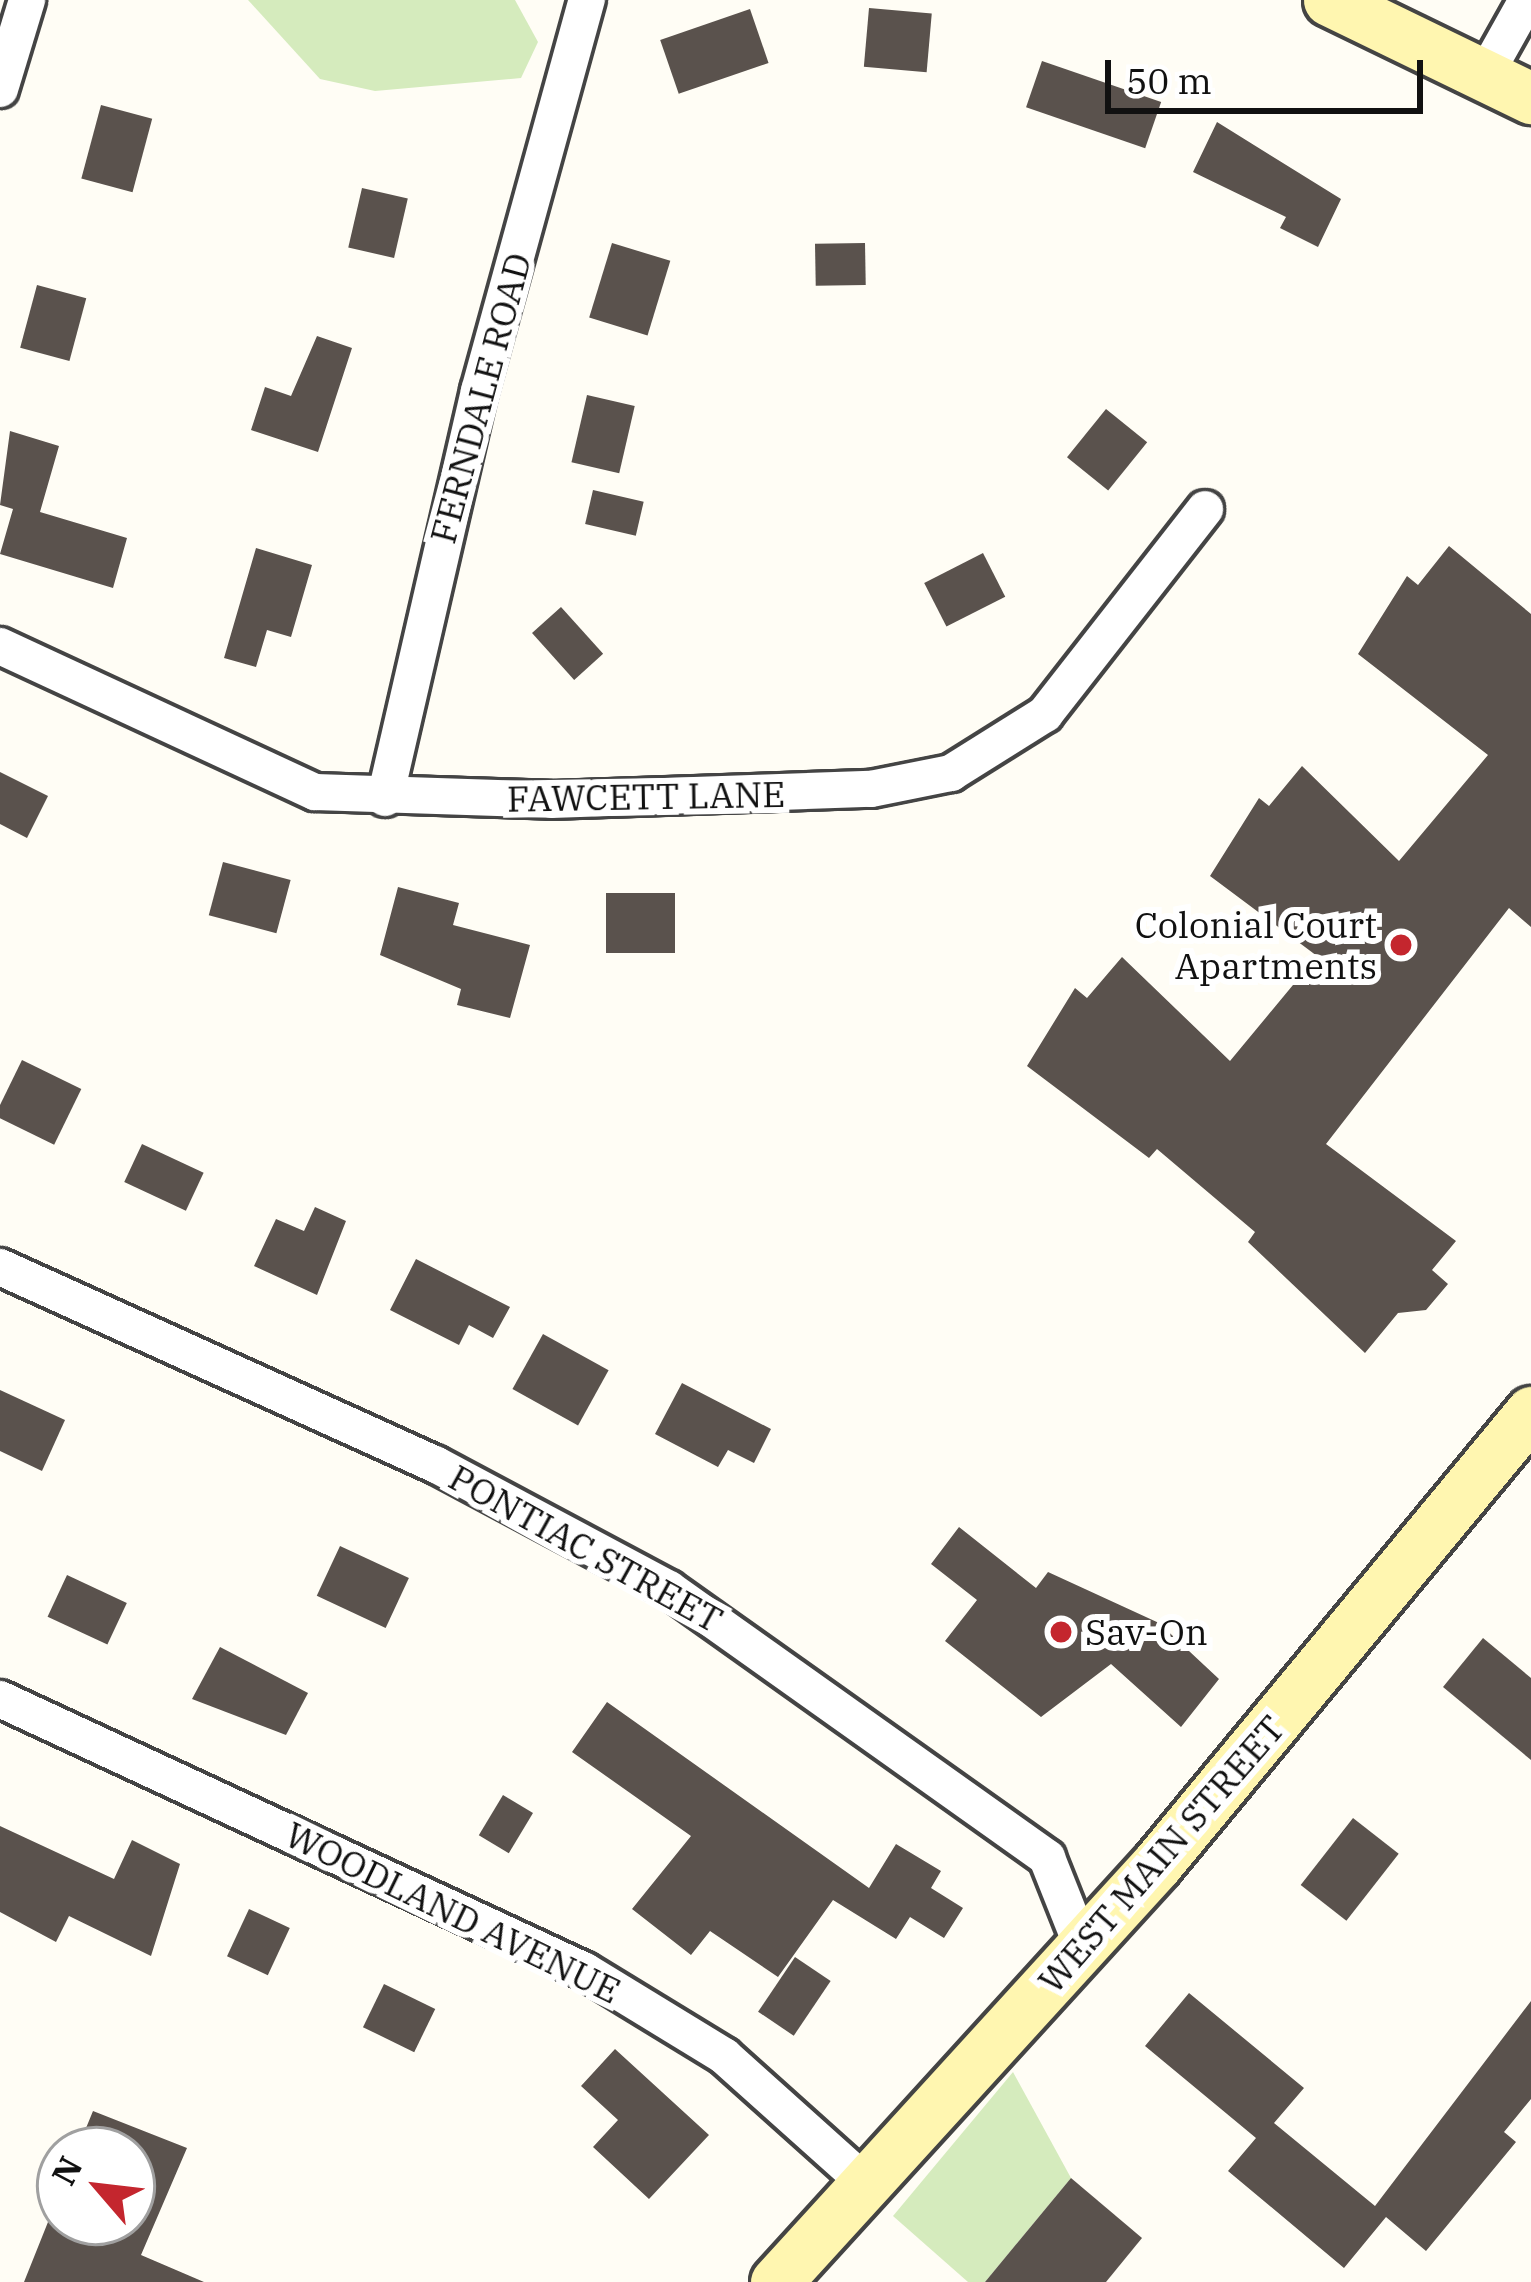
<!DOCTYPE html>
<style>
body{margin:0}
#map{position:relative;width:1531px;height:2282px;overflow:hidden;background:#fffdf5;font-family:"IBM Plex Serif",serif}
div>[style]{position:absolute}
.green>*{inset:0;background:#d5ebbd}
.building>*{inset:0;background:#5a524d;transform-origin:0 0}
.roads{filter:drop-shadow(3px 0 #444) drop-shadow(-3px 0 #444) drop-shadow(0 3px #444) drop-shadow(0 -3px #444)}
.minor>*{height:36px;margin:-18px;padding:0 18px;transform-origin:18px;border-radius:18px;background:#fff}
.secondary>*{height:51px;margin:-25.5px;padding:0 25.5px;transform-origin:25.5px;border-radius:25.5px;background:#fff6b0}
.dots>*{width:33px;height:33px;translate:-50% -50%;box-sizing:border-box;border:6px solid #fff;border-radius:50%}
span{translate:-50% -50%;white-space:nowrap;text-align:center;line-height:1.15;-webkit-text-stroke:12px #fff;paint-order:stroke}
.street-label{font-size:36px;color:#111}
.poi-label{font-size:36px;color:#111}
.right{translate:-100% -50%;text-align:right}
.left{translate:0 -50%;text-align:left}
.north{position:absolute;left:36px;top:2126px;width:120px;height:120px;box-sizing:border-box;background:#fff;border:3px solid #a0a0a0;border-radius:50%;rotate:298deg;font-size:33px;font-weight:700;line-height:48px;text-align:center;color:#111}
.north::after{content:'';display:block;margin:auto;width:42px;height:54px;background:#c4262e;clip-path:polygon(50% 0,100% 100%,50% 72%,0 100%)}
.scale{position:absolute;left:1105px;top:60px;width:318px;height:54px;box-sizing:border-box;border:6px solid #111;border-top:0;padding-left:15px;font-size:36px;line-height:42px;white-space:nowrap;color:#111;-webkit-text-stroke:9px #fff;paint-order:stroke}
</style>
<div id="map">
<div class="green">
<i style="clip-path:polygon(248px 0,515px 0,538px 42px,521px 78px,375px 91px,320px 79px)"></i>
<i style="clip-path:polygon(1013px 2072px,1071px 2178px,985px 2282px,968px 2282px,893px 2216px)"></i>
</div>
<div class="building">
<i style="left:869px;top:8px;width:63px;height:59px;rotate:5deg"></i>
<i style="left:750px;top:9px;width:57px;height:95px;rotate:71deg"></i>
<i style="left:1042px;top:61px;width:126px;height:49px;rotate:19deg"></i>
<i style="left:101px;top:105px;width:53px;height:76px;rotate:15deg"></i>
<i style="clip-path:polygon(1217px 122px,1341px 199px,1318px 247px,1280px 228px,1286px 217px,1193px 172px)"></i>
<i style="left:362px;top:188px;width:47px;height:61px;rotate:13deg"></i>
<i style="left:612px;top:243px;width:61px;height:78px;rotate:17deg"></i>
<i style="left:865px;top:243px;width:42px;height:50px;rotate:89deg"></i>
<i style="left:37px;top:285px;width:51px;height:65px;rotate:15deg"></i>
<i style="clip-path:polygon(317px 336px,352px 348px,318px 452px,251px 430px,265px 387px,291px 396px)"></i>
<i style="left:587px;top:395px;width:49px;height:69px;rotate:13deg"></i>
<i style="left:1106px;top:409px;width:53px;height:62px;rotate:39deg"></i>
<i style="clip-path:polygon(10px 431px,59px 446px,40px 512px,127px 538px,113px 588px,0 554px,13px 509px,0 505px)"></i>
<i style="left:593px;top:490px;width:52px;height:35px;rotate:13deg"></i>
<i style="clip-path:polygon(1449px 546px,1531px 614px,1531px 927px,1509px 908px,1326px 1144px,1456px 1241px,1432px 1270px,1448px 1284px,1426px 1310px,1398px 1313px,1365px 1353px,1248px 1242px,1255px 1232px,1157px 1149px,1149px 1158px,1027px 1066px,1075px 988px,1087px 998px,1122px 957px,1230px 1061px,1317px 956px,1210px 876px,1259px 798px,1269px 806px,1302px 766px,1399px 861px,1488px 755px,1358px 654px,1407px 576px,1418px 585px)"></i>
<i style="clip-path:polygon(256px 548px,312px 565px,291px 637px,267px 630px,256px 667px,224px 658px)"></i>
<i style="left:983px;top:553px;width:49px;height:66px;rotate:63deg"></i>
<i style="left:561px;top:607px;width:63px;height:39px;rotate:48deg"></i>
<i style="clip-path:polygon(0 772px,48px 796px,27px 838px,0 824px)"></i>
<i style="left:223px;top:862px;width:70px;height:55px;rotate:15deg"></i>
<i style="clip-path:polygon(398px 887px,459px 903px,453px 925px,530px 945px,510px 1018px,457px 1005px,461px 989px,380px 955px)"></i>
<i style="left:606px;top:893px;width:69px;height:60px"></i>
<i style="left:22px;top:1060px;width:66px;height:62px;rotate:26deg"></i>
<i style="left:142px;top:1144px;width:68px;height:42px;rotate:25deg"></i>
<i style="clip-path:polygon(315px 1207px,346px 1221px,317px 1295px,254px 1266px,276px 1219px,304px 1231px)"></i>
<i style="clip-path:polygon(416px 1259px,510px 1307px,493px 1338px,469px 1325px,459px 1345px,390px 1310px)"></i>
<i style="left:543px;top:1334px;width:75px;height:63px;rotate:29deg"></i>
<i style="clip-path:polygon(682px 1383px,771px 1429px,754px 1463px,728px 1450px,718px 1467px,655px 1434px)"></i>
<i style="clip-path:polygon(0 1390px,65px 1420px,42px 1471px,0 1451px)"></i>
<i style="clip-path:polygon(959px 1527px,1036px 1588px,1048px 1572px,1159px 1623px,1219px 1679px,1181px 1727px,1111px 1664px,1041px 1717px,945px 1641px,977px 1600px,931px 1564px)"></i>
<i style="left:340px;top:1546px;width:76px;height:55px;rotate:25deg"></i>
<i style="left:67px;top:1575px;width:66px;height:46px;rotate:25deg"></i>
<i style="clip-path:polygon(1483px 1638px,1531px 1678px,1531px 1760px,1443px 1687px)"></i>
<i style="clip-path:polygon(220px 1647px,308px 1693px,286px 1735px,192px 1699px)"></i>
<i style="clip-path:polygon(607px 1702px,869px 1888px,896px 1844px,941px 1871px,931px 1888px,963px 1908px,944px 1938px,910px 1917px,896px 1939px,833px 1900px,778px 1977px,710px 1931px,691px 1955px,632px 1909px,691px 1836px,572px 1752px)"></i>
<i style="left:503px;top:1795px;width:35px;height:47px;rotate:31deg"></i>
<i style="left:1353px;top:1818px;width:58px;height:85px;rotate:38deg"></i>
<i style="clip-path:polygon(0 1826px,114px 1879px,132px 1840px,180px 1864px,151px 1956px,69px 1916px,56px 1942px,0 1912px)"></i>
<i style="left:249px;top:1909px;width:45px;height:52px;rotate:25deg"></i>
<i style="left:795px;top:1957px;width:43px;height:66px;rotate:34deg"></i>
<i style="left:384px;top:1984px;width:57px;height:48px;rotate:26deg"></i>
<i style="clip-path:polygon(1189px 1993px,1304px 2088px,1274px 2123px,1375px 2206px,1531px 2001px,1531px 2099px,1504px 2132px,1516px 2142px,1426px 2251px,1386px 2217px,1344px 2268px,1228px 2171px,1256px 2138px,1145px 2046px)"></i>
<i style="clip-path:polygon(615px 2049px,709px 2135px,649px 2199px,593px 2147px,618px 2120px,581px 2086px)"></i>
<i style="clip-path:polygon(93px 2111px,187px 2148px,141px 2255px,204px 2282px,24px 2282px,48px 2222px,132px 2222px,132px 2150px,77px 2150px)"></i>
<i style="clip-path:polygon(1071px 2178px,1142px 2238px,1106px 2282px,985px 2282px)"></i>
</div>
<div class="roads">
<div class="minor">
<i style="left:1485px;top:75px;width:86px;rotate:-60.8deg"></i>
<i style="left:0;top:89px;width:93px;rotate:-73.1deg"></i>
<i style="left:0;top:646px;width:347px;rotate:24.9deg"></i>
<i style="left:315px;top:792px;width:236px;rotate:1.9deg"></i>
<i style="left:551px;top:800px;width:320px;rotate:-2deg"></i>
<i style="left:871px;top:789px;width:82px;rotate:-11.3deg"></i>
<i style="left:951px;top:773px;width:111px;rotate:-32.1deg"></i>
<i style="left:1045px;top:714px;width:260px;rotate:-52deg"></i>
<i style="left:385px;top:798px;width:418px;rotate:-77deg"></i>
<i style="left:479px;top:391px;width:406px;rotate:-74.6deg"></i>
<i style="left:0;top:1267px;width:478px;rotate:24.4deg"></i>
<i style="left:435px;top:1464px;width:265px;rotate:28.1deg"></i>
<i style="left:669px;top:1589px;width:464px;rotate:35.4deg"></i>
<i style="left:1047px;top:1858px;width:95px;rotate:68.3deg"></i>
<i style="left:0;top:1699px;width:645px;rotate:24.94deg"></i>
<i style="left:585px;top:1971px;width:163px;rotate:31.4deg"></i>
<i style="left:724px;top:2056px;width:195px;rotate:41.9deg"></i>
</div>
<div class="secondary">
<i style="left:1329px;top:0;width:225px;rotate:25.9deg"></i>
<i style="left:776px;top:2282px;width:566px;rotate:-47.65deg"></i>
<i style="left:1157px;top:1864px;width:587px;rotate:-50.39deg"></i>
</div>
</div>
<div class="dots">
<i style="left:1401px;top:945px;background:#c4262e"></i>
<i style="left:1061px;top:1632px;background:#c4262e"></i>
</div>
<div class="street-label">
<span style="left:480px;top:398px;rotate:-75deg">FERNDALE ROAD</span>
<span style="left:646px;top:796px;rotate:-1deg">FAWCETT LANE</span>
<span style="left:586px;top:1548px;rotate:29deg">PONTIAC STREET</span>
<span style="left:1161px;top:1854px;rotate:-49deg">WEST MAIN STREET</span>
<span style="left:453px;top:1912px;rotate:26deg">WOODLAND AVENUE</span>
</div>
<div class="poi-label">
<span class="right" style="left:1377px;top:945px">Colonial Court<br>Apartments</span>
<span class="left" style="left:1085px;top:1632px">Sav-On</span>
</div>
<div class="north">N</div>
<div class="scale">50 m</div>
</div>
